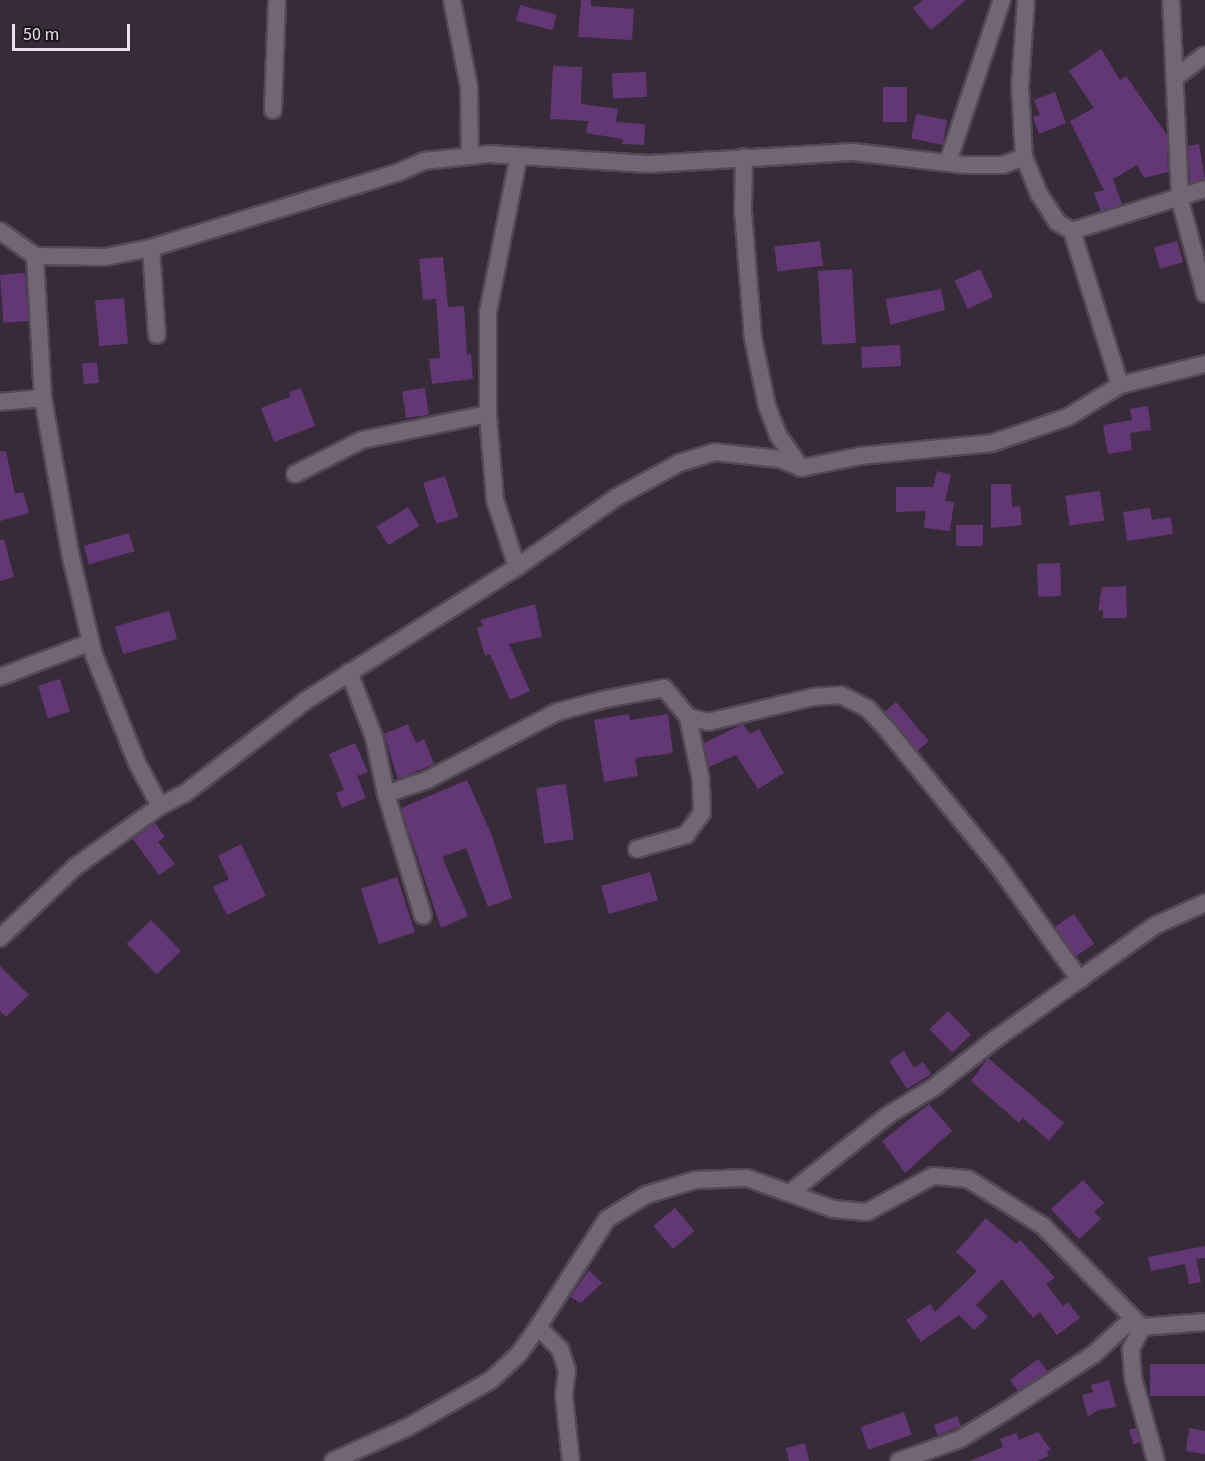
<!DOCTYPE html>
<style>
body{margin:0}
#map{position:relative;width:1205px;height:1461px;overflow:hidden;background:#372b39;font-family:"Source Sans 3",sans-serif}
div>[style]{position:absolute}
.building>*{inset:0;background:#623774;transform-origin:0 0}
.roads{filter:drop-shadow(2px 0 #534955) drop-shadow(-2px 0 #534955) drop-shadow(0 2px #534955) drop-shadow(0 -2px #534955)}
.minor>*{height:16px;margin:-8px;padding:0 8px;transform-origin:8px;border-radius:8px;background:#736575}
span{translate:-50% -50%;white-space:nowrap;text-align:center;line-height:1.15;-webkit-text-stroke:4.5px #1b161c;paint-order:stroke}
.scale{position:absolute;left:12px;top:24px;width:118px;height:27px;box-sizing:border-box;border:3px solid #e9e1ea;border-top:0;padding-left:8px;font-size:18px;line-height:21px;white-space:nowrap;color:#e9e1ea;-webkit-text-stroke:4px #1b161c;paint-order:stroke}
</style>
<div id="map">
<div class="building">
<i style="clip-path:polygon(581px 0,591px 0,591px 6px,634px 9px,632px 40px,578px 37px)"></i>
<i style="clip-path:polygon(923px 0,966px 0,931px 30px,913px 8px)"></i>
<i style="left:520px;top:5px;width:38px;height:16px;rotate:15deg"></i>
<i style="clip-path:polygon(1101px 49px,1120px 80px,1126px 76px,1167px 135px,1168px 172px,1144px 178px,1137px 165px,1113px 179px,1122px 204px,1101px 211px,1094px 193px,1104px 190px,1070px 121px,1094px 108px,1069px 71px)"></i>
<i style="clip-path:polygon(553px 66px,582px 67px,581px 104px,618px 109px,616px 122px,645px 124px,644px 145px,622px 144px,623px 139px,586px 133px,588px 121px,550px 119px)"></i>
<i style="left:646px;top:72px;width:25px;height:34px;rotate:88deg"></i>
<i style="left:883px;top:87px;width:24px;height:35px"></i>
<i style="clip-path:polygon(1055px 92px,1066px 123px,1039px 134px,1033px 117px,1040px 115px,1034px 100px)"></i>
<i style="left:916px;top:114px;width:32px;height:25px;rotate:11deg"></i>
<i style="clip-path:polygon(1199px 144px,1205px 179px,1190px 183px,1188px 146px)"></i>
<i style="left:820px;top:241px;width:25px;height:46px;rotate:83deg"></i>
<i style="left:1177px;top:241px;width:22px;height:24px;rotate:74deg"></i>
<i style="clip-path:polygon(443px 257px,448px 307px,464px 306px,467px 355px,471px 354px,473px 379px,432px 384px,429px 359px,440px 358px,436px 299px,423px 300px,419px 259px)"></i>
<i style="left:852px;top:269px;width:74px;height:34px;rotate:87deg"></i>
<i style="left:980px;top:269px;width:31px;height:28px;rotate:65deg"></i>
<i style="left:25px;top:273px;width:48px;height:25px;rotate:86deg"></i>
<i style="clip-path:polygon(941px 289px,945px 310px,890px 325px,886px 299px)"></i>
<i style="left:124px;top:298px;width:46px;height:29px;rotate:85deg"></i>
<i style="left:900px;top:345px;width:21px;height:39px;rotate:87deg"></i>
<i style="left:97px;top:362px;width:21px;height:15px;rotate:85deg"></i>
<i style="clip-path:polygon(301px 388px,315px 426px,274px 442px,261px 408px,290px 397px,289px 392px)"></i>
<i style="left:425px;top:388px;width:27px;height:23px;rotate:82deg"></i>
<i style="clip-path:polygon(1148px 406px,1151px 430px,1130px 433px,1132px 450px,1108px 454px,1103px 425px,1132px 420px,1130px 409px)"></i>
<i style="clip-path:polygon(0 451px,6px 451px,15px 494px,23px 492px,29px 513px,0 521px)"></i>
<i style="clip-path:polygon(937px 471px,951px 475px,945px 501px,954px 502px,950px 531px,924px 528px,926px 511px,896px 512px,896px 487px,933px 487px)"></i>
<i style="left:445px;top:476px;width:43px;height:23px;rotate:72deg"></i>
<i style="clip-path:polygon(991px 484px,1011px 484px,1012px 507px,1020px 506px,1022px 525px,991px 528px)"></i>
<i style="left:1100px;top:491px;width:30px;height:35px;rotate:82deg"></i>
<i style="left:408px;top:507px;width:22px;height:37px;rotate:58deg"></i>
<i style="clip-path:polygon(1150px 508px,1152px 520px,1171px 517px,1173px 534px,1127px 541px,1123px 512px)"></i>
<i style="left:956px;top:525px;width:27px;height:21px"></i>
<i style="left:129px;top:533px;width:19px;height:47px;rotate:74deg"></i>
<i style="clip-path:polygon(4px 539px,14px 577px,0 581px,0 540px)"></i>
<i style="left:1060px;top:563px;width:33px;height:23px;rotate:88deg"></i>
<i style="clip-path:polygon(1126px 586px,1127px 618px,1103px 618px,1103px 610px,1098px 611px,1102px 587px)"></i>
<i style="clip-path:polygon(535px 604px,542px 637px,509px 644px,530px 691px,510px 700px,490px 654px,485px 656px,477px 628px,483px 626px,480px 620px)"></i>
<i style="left:169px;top:611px;width:29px;height:56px;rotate:74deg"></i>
<i style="left:60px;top:679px;width:34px;height:23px;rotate:73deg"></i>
<i style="left:896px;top:702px;width:51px;height:15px;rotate:50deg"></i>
<i style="clip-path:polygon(629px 714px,630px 720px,668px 714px,673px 753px,635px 758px,638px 776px,604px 782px,594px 720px)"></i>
<i style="clip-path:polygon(408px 724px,416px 743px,424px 739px,434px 764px,398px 779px,384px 734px)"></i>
<i style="clip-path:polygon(743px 724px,750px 734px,759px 729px,784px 773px,758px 789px,736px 755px,709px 767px,704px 743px)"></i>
<i style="clip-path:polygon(355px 743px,368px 772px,357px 776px,366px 798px,342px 808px,336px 793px,344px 790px,329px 754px)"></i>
<i style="clip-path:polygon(467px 780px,492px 836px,512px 898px,488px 907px,466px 848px,442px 857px,468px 916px,441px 928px,401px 808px)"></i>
<i style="left:566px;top:784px;width:56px;height:30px;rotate:82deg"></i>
<i style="clip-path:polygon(155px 823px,165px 837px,158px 842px,175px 864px,159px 875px,133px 839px)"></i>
<i style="clip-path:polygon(241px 844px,266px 896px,227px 915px,213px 887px,229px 879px,218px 856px)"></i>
<i style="left:650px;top:872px;width:29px;height:51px;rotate:74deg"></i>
<i style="left:397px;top:877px;width:58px;height:38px;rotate:72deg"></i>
<i style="left:1074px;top:914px;width:36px;height:23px;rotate:56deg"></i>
<i style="left:151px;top:920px;width:43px;height:34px;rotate:46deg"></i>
<i style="clip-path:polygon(0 966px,29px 995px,6px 1017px,0 1011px)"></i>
<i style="left:948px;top:1011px;width:33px;height:26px;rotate:46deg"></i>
<i style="clip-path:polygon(904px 1051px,914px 1068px,923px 1062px,931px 1074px,907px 1089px,889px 1061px)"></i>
<i style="clip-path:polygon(988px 1058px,1064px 1123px,1049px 1141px,1023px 1118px,1019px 1123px,971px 1081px)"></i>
<i style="clip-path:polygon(929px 1104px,952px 1131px,905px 1173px,882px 1141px)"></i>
<i style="clip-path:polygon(1083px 1180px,1104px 1203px,1094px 1212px,1101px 1219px,1079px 1239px,1051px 1209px)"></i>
<i style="left:675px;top:1208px;width:30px;height:28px;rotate:50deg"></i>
<i style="clip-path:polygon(986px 1218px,1016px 1244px,1020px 1240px,1049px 1271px,1055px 1278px,1046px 1284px,1063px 1306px,1068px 1302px,1080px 1318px,1057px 1335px,1040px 1312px,1033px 1318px,1002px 1279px,976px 1305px,988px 1317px,974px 1330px,959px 1315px,921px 1342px,906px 1320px,930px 1304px,935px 1312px,977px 1271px,956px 1252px)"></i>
<i style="clip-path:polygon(1205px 1246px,1205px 1258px,1196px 1259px,1201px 1282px,1189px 1284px,1185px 1264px,1151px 1271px,1148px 1257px)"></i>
<i style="clip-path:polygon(589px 1270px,602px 1283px,581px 1303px,570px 1297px)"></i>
<i style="clip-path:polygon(1038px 1359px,1048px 1372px,1018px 1391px,1010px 1380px)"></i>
<i style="left:1205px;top:1364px;width:32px;height:55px;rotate:90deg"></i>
<i style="clip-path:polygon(1109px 1380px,1116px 1407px,1098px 1410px,1088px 1417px,1082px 1395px,1093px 1392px,1091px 1385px)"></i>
<i style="left:904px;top:1412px;width:24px;height:46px;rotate:71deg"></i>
<i style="left:957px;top:1416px;width:11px;height:25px;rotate:68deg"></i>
<i style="left:1136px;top:1428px;width:15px;height:7px;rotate:74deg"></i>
<i style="clip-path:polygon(1189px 1428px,1205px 1431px,1205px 1454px,1186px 1451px)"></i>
<i style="clip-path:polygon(1038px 1432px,1051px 1450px,1047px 1451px,1049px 1456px,1037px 1461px,970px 1461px,1003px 1447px,1000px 1439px,1016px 1433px,1019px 1440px)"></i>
<i style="clip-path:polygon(805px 1443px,809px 1461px,789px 1461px,786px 1448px)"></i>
</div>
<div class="roads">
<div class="minor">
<i style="left:452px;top:0;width:89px;rotate:78.9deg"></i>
<i style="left:469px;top:87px;width:69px;rotate:89.2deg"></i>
<i style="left:1026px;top:0;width:86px;rotate:94deg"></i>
<i style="left:1020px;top:86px;width:71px;rotate:86.8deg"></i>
<i style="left:1024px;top:157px;width:40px;rotate:68deg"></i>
<i style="left:1039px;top:194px;width:33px;rotate:57deg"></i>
<i style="left:1057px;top:222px;width:17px;rotate:31deg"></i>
<i style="left:1072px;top:231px;width:161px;rotate:72.7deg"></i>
<i style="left:1171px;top:0;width:200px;rotate:87.4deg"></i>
<i style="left:1180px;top:200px;width:97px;rotate:75.1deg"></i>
<i style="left:1177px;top:76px;width:35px;rotate:-37deg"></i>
<i style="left:273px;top:110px;width:110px;rotate:-87.9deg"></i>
<i style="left:744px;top:157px;width:54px;rotate:91.1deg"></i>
<i style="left:743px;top:211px;width:127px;rotate:85.5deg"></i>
<i style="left:753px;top:338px;width:69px;rotate:78.4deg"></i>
<i style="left:767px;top:406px;width:31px;rotate:69deg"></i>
<i style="left:778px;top:435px;width:40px;rotate:55.1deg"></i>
<i style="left:948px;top:162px;width:171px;rotate:-71.6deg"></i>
<i style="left:0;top:231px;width:43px;rotate:35.5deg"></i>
<i style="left:35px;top:256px;width:70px;rotate:0.8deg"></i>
<i style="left:105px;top:257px;width:47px;rotate:-11.1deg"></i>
<i style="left:151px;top:248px;width:257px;rotate:-17deg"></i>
<i style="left:397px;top:173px;width:30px;rotate:-24deg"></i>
<i style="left:424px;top:161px;width:65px;rotate:-6.1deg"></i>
<i style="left:489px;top:154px;width:160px;rotate:3.6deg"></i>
<i style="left:649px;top:164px;width:204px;rotate:-3.4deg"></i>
<i style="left:853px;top:152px;width:114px;rotate:6.6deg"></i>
<i style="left:966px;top:165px;width:37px"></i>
<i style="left:1003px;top:165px;width:22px;rotate:-21deg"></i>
<i style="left:1072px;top:231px;width:139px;rotate:-17.5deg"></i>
<i style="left:151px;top:248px;width:87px;rotate:86.1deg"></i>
<i style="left:35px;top:256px;width:142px;rotate:86.8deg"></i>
<i style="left:43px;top:398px;width:157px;rotate:80.1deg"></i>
<i style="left:70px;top:553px;width:105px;rotate:76.8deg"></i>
<i style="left:94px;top:655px;width:116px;rotate:68.3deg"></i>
<i style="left:137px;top:763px;width:49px;rotate:61.9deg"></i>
<i style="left:0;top:402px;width:43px;rotate:-5.3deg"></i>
<i style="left:295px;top:474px;width:75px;rotate:-26.9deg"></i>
<i style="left:362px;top:440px;width:129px;rotate:-11.7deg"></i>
<i style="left:517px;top:567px;width:71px;rotate:-108.2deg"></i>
<i style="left:495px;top:500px;width:86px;rotate:-94.7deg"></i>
<i style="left:488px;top:414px;width:102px;rotate:-90deg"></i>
<i style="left:488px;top:312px;width:156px;rotate:-78.9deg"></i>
<i style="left:349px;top:672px;width:70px;rotate:69deg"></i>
<i style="left:374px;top:737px;width:58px;rotate:78.1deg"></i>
<i style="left:386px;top:794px;width:127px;rotate:73.1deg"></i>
<i style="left:0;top:677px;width:97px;rotate:-21deg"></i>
<i style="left:386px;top:794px;width:43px;rotate:-18.9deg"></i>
<i style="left:427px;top:780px;width:147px;rotate:-27.6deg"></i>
<i style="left:557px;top:712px;width:51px;rotate:-14.9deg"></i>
<i style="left:606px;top:699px;width:59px;rotate:-10.7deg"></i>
<i style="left:664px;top:688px;width:38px;rotate:50deg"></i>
<i style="left:688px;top:717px;width:21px;rotate:14deg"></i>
<i style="left:708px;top:722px;width:108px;rotate:-13.4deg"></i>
<i style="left:813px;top:697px;width:28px;rotate:-4deg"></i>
<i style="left:841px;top:695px;width:29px;rotate:27deg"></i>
<i style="left:867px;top:708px;width:33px;rotate:47deg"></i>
<i style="left:889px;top:732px;width:169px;rotate:50.8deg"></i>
<i style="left:996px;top:863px;width:144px;rotate:54.3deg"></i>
<i style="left:637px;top:849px;width:51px;rotate:-15.9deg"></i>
<i style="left:686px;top:835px;width:27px;rotate:-54deg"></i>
<i style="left:702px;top:813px;width:33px;rotate:-92deg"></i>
<i style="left:701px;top:780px;width:64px;rotate:-101.7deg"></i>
<i style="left:0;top:938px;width:103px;rotate:-43.4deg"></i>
<i style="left:75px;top:867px;width:105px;rotate:-35.7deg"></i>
<i style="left:160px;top:806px;width:27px;rotate:-27deg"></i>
<i style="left:184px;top:794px;width:153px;rotate:-37.5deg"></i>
<i style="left:305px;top:701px;width:251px;rotate:-32.3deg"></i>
<i style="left:517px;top:567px;width:122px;rotate:-35deg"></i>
<i style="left:617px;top:497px;width:71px;rotate:-28.7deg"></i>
<i style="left:679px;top:463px;width:37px;rotate:-17deg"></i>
<i style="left:714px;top:452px;width:66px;rotate:6.1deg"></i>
<i style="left:780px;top:459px;width:23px;rotate:23deg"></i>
<i style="left:801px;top:468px;width:60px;rotate:-11.5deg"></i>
<i style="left:860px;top:456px;width:133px;rotate:-5.6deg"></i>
<i style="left:992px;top:443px;width:80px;rotate:-18.9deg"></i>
<i style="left:1068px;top:417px;width:61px;rotate:-31.6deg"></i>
<i style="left:1120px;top:385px;width:88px;rotate:-13.9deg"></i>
<i style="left:791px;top:1192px;width:124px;rotate:-38.4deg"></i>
<i style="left:888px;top:1115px;width:52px;rotate:-31deg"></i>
<i style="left:933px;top:1088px;width:78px;rotate:-38.2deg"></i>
<i style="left:994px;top:1040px;width:199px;rotate:-35.4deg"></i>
<i style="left:1156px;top:925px;width:54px;rotate:-24.2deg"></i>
<i style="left:538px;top:1327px;width:31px;rotate:45deg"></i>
<i style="left:560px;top:1349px;width:22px;rotate:72deg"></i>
<i style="left:567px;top:1370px;width:26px;rotate:97deg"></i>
<i style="left:564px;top:1396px;width:65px;rotate:83.9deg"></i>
<i style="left:1142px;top:1327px;width:25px;rotate:117deg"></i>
<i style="left:1131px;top:1349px;width:29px;rotate:86deg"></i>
<i style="left:1133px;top:1378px;width:86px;rotate:74.5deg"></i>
<i style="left:333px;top:1461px;width:82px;rotate:-24.4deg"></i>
<i style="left:408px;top:1427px;width:95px;rotate:-29.5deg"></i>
<i style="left:491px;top:1380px;width:38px;rotate:-43deg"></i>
<i style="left:519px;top:1354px;width:33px;rotate:-55deg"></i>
<i style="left:538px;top:1327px;width:128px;rotate:-57.4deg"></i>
<i style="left:607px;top:1219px;width:46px;rotate:-31.6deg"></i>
<i style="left:646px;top:1195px;width:51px;rotate:-17deg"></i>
<i style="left:695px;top:1180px;width:52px;rotate:-2.2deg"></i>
<i style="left:747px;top:1178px;width:91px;rotate:19.8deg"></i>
<i style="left:833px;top:1209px;width:34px;rotate:5deg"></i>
<i style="left:867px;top:1212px;width:75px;rotate:-28.6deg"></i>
<i style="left:933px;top:1176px;width:35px;rotate:5deg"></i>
<i style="left:968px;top:1179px;width:89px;rotate:32.1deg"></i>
<i style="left:1043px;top:1226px;width:141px;rotate:45.6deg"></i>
<i style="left:1142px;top:1327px;width:63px;rotate:-4.5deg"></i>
<i style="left:899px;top:1461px;width:65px;rotate:-19.8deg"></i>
<i style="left:960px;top:1439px;width:54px;rotate:-31.3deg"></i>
<i style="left:1006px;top:1411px;width:105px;rotate:-32.9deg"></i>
<i style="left:1094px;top:1354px;width:50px;rotate:-42.6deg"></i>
</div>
</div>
<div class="scale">50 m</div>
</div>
